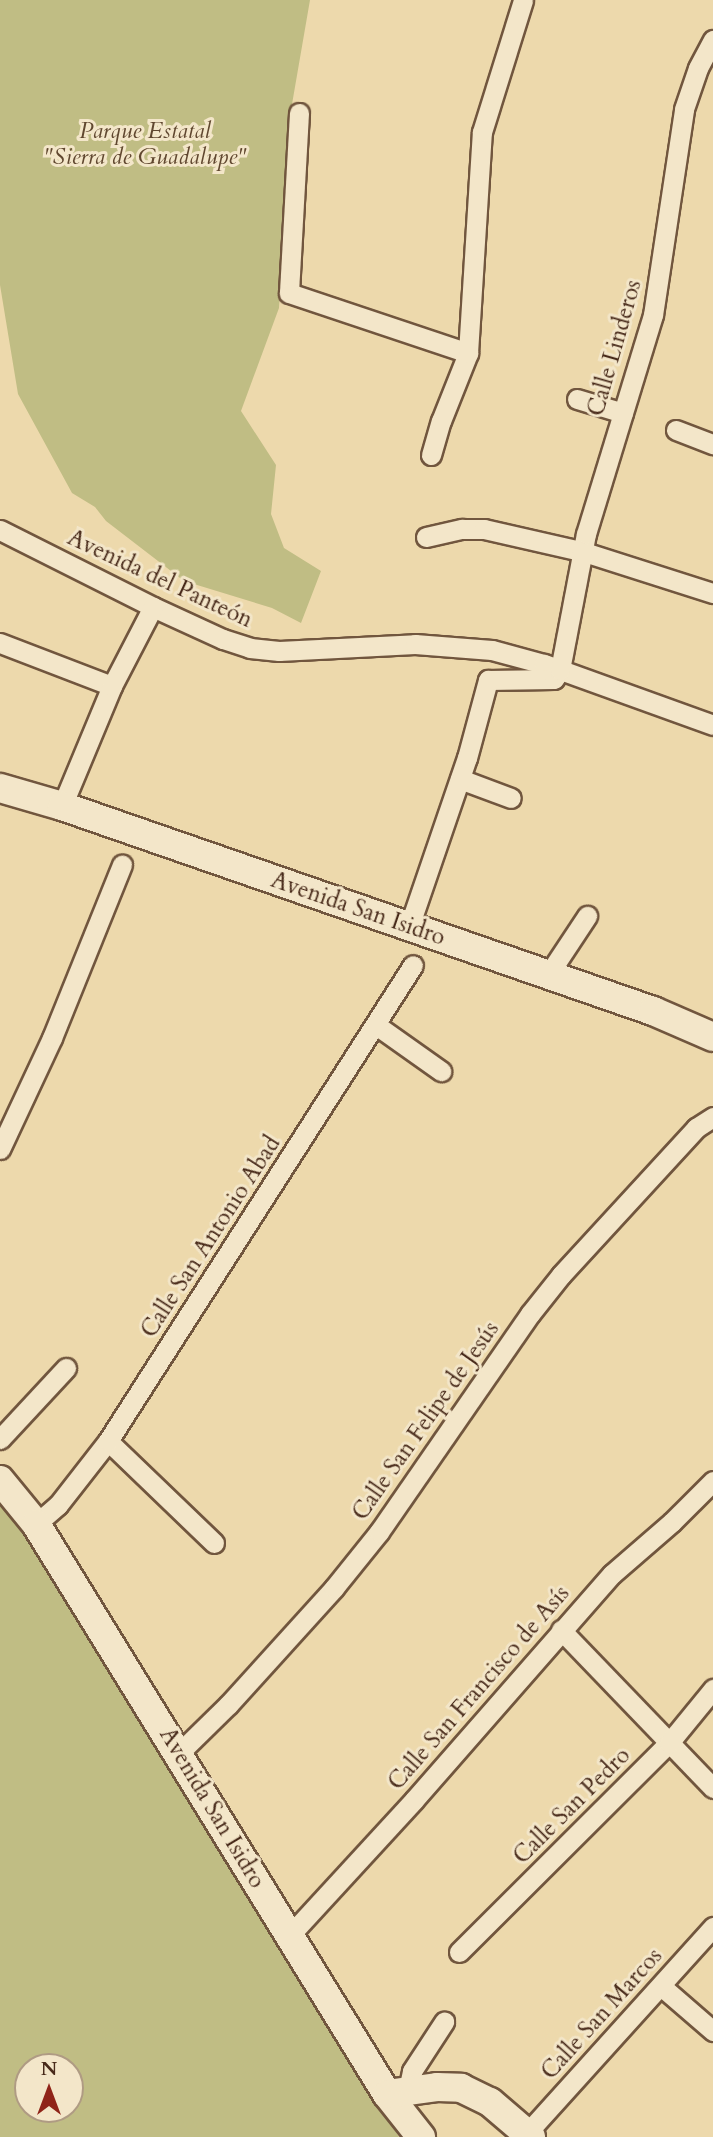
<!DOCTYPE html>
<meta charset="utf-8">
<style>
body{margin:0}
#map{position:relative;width:713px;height:2137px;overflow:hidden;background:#edd9ac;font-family:Cardo,serif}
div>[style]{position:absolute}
.green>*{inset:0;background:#c0bd84}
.roads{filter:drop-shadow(2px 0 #71563e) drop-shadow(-2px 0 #71563e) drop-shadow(0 2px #71563e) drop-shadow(0 -2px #71563e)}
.street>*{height:19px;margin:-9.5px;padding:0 9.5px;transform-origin:9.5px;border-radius:9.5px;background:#f3e6c9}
.secondary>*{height:28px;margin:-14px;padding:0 14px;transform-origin:14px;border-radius:14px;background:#f3e6c9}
span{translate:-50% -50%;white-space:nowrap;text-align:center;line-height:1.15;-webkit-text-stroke:6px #f3e6c9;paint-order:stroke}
.park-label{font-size:23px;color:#60472f;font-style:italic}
.street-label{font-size:23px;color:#482a1a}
.north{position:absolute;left:14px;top:2053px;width:70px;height:70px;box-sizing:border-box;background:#f3e6c9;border:2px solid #af9b83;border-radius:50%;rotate:0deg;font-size:19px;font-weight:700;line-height:28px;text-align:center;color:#482a1a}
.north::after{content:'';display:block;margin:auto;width:24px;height:32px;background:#8f2418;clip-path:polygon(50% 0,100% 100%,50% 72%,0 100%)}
</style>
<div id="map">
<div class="green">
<i style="clip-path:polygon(0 0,310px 0,291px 110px,279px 308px,241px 411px,276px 465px,271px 514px,284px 548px,321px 571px,301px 623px,272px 608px,184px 581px,106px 521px,95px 507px,72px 493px,18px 394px,0 285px)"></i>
<i style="clip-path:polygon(evenodd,0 1499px,24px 1527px,399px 2137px,0 2137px,0 1499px,28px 2067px,70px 2067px,70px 2109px,28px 2109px,28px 2067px)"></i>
</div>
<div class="roads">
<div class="street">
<i style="left:299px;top:113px;width:180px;rotate:93.2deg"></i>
<i style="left:289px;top:293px;width:189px;rotate:18.5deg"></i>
<i style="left:577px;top:399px;width:48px;rotate:16.9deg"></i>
<i style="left:676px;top:430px;width:40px;rotate:21deg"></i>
<i style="left:431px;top:455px;width:35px;rotate:-74deg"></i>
<i style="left:441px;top:421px;width:73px;rotate:-68.3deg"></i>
<i style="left:468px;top:353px;width:221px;rotate:-86.4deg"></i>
<i style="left:482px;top:132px;width:138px;rotate:-72.7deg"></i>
<i style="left:0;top:530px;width:171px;rotate:26.7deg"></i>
<i style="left:153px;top:607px;width:77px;rotate:24.6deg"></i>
<i style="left:223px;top:639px;width:28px;rotate:18deg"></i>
<i style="left:250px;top:648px;width:29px;rotate:6deg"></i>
<i style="left:279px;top:651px;width:136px;rotate:-2.9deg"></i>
<i style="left:415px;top:644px;width:77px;rotate:4.5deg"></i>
<i style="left:492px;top:650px;width:54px;rotate:15.1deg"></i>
<i style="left:544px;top:664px;width:180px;rotate:19.8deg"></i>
<i style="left:426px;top:537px;width:37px;rotate:-13deg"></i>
<i style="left:462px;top:529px;width:22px"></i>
<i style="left:484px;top:529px;width:99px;rotate:12.8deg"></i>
<i style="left:581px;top:551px;width:139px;rotate:17.7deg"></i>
<i style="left:0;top:643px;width:120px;rotate:21deg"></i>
<i style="left:460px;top:779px;width:54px;rotate:20.4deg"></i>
<i style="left:62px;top:806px;width:130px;rotate:-67.4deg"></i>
<i style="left:112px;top:686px;width:89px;rotate:-62.6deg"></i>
<i style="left:409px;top:927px;width:179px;rotate:-71.1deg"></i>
<i style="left:467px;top:758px;width:81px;rotate:-74.9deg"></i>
<i style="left:488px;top:680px;width:66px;rotate:-0.9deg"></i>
<i style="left:554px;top:679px;width:11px;rotate:-56deg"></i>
<i style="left:560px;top:670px;width:138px;rotate:-79.2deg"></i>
<i style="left:586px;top:534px;width:229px;rotate:-73deg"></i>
<i style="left:653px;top:315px;width:208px;rotate:-81.4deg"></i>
<i style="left:684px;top:109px;width:43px;rotate:-71.1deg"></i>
<i style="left:698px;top:68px;width:32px;rotate:-62deg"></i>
<i style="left:548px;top:975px;width:71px;rotate:-56.5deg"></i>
<i style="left:376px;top:1025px;width:80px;rotate:35.3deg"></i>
<i style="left:0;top:1149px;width:123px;rotate:-64.9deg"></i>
<i style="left:52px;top:1038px;width:187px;rotate:-68deg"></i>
<i style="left:0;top:1439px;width:97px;rotate:-47.1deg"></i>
<i style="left:108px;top:1441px;width:147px;rotate:43.9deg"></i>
<i style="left:36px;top:1524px;width:29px;rotate:-41deg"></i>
<i style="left:58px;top:1505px;width:81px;rotate:-52deg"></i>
<i style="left:108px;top:1441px;width:565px;rotate:-57.35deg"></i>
<i style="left:561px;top:1630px;width:219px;rotate:46.1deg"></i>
<i style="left:179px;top:1753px;width:69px;rotate:-44.4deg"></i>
<i style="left:228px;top:1705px;width:158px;rotate:-47.8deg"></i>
<i style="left:334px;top:1588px;width:72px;rotate:-51.2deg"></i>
<i style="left:379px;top:1532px;width:265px;rotate:-55.3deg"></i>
<i style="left:530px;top:1314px;width:50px;rotate:-51.5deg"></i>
<i style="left:561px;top:1275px;width:200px;rotate:-47.4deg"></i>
<i style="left:696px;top:1128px;width:20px;rotate:-33deg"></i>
<i style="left:290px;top:1935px;width:183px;rotate:-47.4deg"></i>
<i style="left:414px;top:1800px;width:300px;rotate:-48.8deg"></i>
<i style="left:612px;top:1574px;width:79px;rotate:-40.9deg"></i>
<i style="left:672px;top:1522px;width:58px;rotate:-45deg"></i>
<i style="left:459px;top:1952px;width:296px;rotate:-44.9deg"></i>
<i style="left:669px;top:1743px;width:70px;rotate:-50.8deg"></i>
<i style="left:661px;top:1986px;width:69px;rotate:40.9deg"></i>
<i style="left:408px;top:2090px;width:19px;rotate:-78deg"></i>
<i style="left:412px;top:2071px;width:59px;rotate:-56.9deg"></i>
<i style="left:527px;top:2133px;width:278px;rotate:-47.9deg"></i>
</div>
<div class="secondary">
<i style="left:0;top:788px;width:65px;rotate:16.2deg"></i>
<i style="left:62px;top:806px;width:626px;rotate:19.13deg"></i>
<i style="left:653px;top:1011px;width:65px;rotate:23.4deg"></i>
<i style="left:0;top:1480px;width:57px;rotate:50.7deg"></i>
<i style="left:36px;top:1524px;width:669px;rotate:58.38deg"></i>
<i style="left:387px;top:2094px;width:55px;rotate:51.7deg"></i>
<i style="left:387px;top:2094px;width:50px;rotate:-8deg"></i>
<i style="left:437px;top:2087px;width:24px;rotate:2deg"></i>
<i style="left:461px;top:2088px;width:32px;rotate:26deg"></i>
<i style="left:490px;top:2102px;width:54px;rotate:40.5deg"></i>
</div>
</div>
<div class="park-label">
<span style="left:145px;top:144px">Parque Estatal<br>"Sierra de Guadalupe"</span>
</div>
<div class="street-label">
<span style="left:615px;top:348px;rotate:-74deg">Calle Linderos</span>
<span style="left:160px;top:579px;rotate:25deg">Avenida del Panteón</span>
<span style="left:358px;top:909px;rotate:19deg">Avenida San Isidro</span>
<span style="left:211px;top:1237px;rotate:-57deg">Calle San Antonio Abad</span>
<span style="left:426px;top:1421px;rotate:-55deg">Calle San Felipe de Jesús</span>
<span style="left:479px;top:1688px;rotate:-49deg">Calle San Francisco de Asís</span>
<span style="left:572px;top:1806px;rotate:-45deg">Calle San Pedro</span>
<span style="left:212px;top:1808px;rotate:59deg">Avenida San Isidro</span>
<span style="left:602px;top:2014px;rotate:-48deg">Calle San Marcos</span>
</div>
<div class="north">N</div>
</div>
